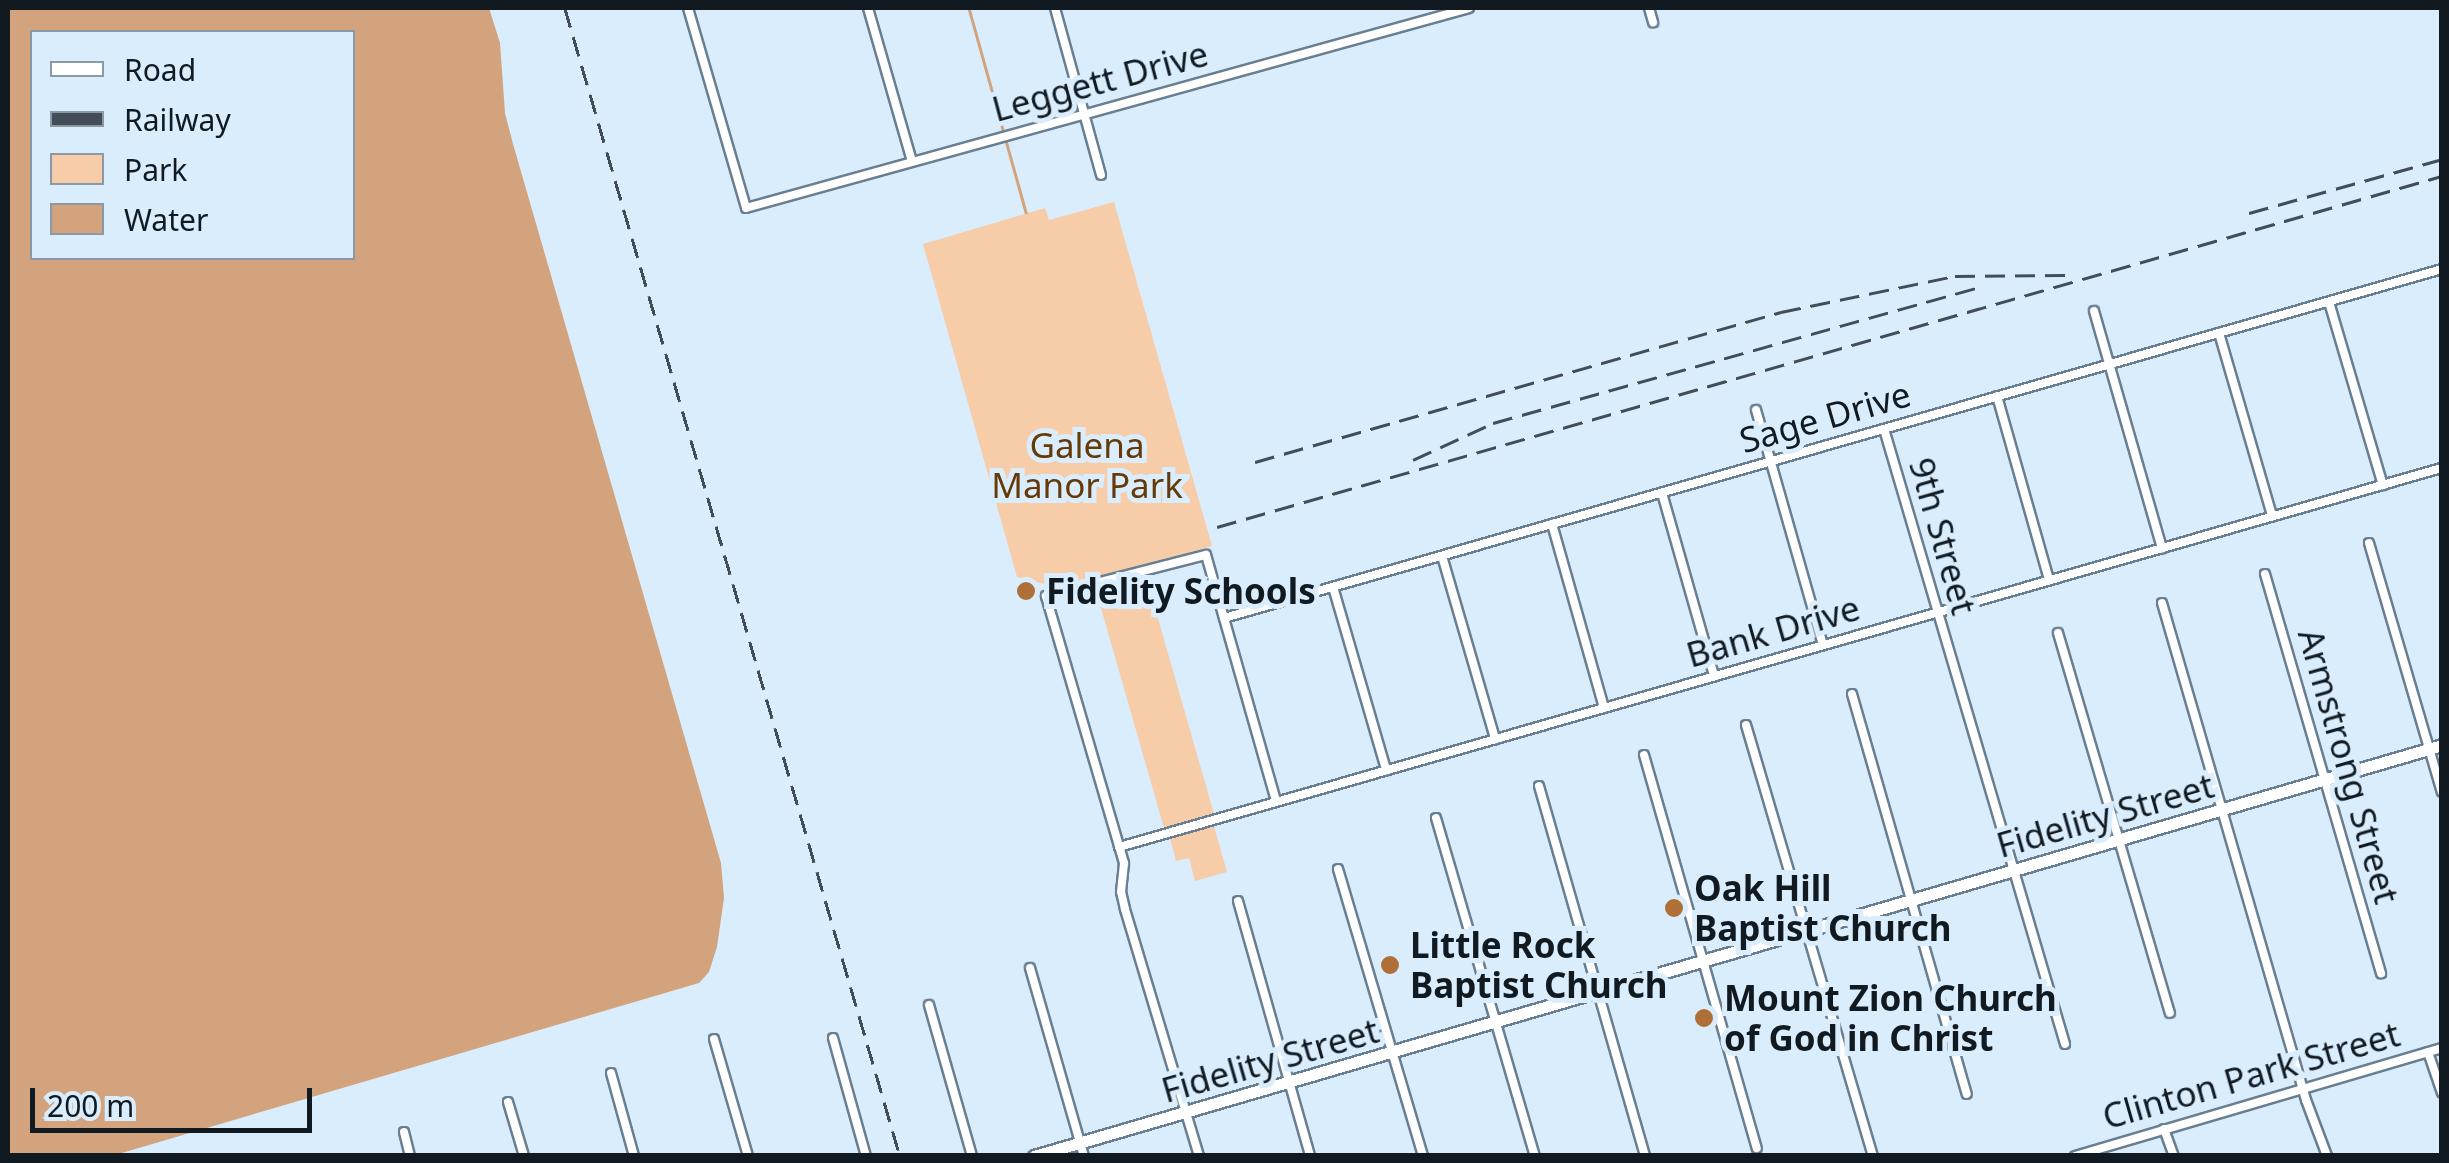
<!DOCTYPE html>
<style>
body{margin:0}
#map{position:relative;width:2449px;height:1163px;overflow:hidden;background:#daedfd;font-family:"Noto Sans",sans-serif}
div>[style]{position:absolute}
.green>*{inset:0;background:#f7cca9;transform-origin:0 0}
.water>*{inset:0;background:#d2a37c}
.stream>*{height:2.5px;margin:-1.25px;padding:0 1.25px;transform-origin:1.25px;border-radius:1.25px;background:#d2a37c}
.roads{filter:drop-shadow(2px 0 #697f91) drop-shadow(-2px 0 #697f91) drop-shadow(0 2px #697f91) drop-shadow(0 -2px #697f91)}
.minor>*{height:8px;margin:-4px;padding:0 4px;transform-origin:4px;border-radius:4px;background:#fff}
.secondary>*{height:11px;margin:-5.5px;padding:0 5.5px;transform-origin:5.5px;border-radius:5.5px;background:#fff}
.rail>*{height:2.5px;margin-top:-1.25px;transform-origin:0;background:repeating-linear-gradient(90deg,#424d57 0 20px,transparent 0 30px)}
.dots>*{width:28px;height:28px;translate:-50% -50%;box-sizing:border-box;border:5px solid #daedfd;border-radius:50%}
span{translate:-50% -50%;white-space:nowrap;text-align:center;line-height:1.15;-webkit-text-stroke:10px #daedfd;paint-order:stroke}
.street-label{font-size:35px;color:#111a21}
.park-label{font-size:35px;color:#663909}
.poi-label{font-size:35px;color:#111a21;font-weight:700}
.left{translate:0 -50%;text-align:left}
.frame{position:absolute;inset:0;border:10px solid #111a21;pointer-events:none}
.legend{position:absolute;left:30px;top:30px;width:325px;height:230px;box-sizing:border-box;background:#daedfd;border:2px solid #8a99a5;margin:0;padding:12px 18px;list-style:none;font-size:30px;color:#111a21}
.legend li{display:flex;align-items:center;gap:20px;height:50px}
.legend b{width:50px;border:2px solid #8a99a5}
.scale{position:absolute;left:30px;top:1088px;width:282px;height:45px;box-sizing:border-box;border:5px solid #111a21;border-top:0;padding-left:12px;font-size:30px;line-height:35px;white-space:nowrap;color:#111a21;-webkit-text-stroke:8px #daedfd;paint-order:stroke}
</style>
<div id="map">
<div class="green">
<i style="clip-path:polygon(1114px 202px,1212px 546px,1054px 591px,1052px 586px,1017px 577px,923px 244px,1045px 208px,1049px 220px)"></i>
<i style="left:1145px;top:573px;width:250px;height:52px;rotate:74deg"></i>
<i style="clip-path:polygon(1214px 826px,1227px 872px,1195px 881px,1189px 858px,1176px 861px,1170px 838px)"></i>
</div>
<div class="water">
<i style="clip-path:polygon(evenodd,8px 8px,489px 8px,500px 43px,505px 113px,513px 144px,721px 863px,724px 898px,717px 947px,709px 972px,699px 983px,115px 1155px,8px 1155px,8px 8px,32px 32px,352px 32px,352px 258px,32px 258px,32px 32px)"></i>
</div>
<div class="stream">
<i style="left:969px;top:8px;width:212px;rotate:74.4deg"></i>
</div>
<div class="roads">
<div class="minor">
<i style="left:688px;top:8px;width:208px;rotate:73.8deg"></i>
<i style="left:746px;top:208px;width:750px;rotate:-15.46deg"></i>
<i style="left:868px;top:8px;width:159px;rotate:74deg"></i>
<i style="left:1055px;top:8px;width:173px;rotate:74.6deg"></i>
<i style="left:1649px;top:8px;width:15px;rotate:74deg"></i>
<i style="left:2329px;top:302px;width:191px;rotate:73.6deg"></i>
<i style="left:2094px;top:311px;width:247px;rotate:74deg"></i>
<i style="left:2219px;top:333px;width:191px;rotate:73.8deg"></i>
<i style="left:1997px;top:396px;width:191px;rotate:74.2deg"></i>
<i style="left:1756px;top:410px;width:244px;rotate:74.1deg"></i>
<i style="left:1884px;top:429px;width:641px;rotate:73.6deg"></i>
<i style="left:1662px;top:493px;width:190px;rotate:74.1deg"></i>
<i style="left:1552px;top:524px;width:191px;rotate:74.2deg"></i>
<i style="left:2369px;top:543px;width:259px;rotate:73.7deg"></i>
<i style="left:1442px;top:556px;width:191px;rotate:73.8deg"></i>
<i style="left:2265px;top:574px;width:416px;rotate:73.8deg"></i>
<i style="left:1333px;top:587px;width:191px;rotate:73.8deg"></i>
<i style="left:2162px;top:603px;width:517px;rotate:73.84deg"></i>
<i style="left:2306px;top:1100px;width:60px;rotate:69.4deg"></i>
<i style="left:1224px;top:618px;width:1267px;rotate:-15.99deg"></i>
<i style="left:2058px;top:633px;width:396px;rotate:73.6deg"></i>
<i style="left:1852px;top:694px;width:416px;rotate:74deg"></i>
<i style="left:1746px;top:725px;width:449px;rotate:73.6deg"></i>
<i style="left:1644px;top:755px;width:409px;rotate:74deg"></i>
<i style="left:1539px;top:786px;width:385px;rotate:74deg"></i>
<i style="left:1436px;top:818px;width:352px;rotate:73.7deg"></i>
<i style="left:1119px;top:847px;width:1376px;rotate:-15.99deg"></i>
<i style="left:1338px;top:869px;width:299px;rotate:73.5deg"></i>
<i style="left:1238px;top:901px;width:265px;rotate:74.2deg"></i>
<i style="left:1030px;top:968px;width:196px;rotate:74deg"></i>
<i style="left:929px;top:1005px;width:157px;rotate:74.1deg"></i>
<i style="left:833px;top:1038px;width:123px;rotate:74.4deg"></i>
<i style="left:714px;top:1039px;width:122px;rotate:73.8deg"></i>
<i style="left:2428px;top:1052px;width:43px;rotate:71.1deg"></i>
<i style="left:611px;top:1073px;width:86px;rotate:74.5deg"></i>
<i style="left:508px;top:1102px;width:56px;rotate:73.5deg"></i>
<i style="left:2164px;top:1129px;width:29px;rotate:70deg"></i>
<i style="left:404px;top:1132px;width:25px;rotate:76deg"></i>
<i style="left:1199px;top:1156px;width:258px;rotate:-106.7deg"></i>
<i style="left:1125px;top:909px;width:17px;rotate:-103deg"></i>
<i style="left:1121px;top:892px;width:29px;rotate:-84deg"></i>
<i style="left:1124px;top:863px;width:278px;rotate:-106.3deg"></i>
<i style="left:1046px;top:596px;width:165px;rotate:-14.4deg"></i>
<i style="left:1206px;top:555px;width:256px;rotate:74.1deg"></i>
<i style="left:2075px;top:1156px;width:383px;rotate:-16.4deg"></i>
</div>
<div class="secondary">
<i style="left:1034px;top:1156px;width:1467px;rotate:-16.27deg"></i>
</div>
</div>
<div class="rail">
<i style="left:565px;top:8px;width:1196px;rotate:73.73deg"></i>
<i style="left:2249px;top:213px;width:200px;rotate:-15.6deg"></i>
<i style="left:1413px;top:460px;width:88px;rotate:-24.8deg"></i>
<i style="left:1493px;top:423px;width:502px;rotate:-15.62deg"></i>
<i style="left:1255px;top:462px;width:547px;rotate:-15.92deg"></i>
<i style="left:1781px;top:312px;width:178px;rotate:-11.7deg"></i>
<i style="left:1955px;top:276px;width:110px;rotate:-0.5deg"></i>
<i style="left:1217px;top:527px;width:1274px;rotate:-15.99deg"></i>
</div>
<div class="dots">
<i style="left:1026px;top:591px;background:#ae7036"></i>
<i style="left:1674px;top:908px;background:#ae7036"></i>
<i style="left:1390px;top:965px;background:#ae7036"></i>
<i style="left:1704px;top:1018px;background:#ae7036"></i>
</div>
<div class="street-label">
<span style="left:1100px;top:81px;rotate:-15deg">Leggett Drive</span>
<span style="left:1825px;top:417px;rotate:-16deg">Sage Drive</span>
<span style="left:1943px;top:536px;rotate:74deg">9th Street</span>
<span style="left:1773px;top:631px;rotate:-16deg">Bank Drive</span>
<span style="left:2349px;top:766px;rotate:74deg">Armstrong Street</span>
<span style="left:2105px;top:815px;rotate:-16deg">Fidelity Street</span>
<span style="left:1270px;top:1060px;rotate:-16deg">Fidelity Street</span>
<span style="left:2251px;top:1075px;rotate:-16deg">Clinton Park Street</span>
</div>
<div class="park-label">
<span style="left:1087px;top:465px">Galena<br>Manor Park</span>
</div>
<div class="poi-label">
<span class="left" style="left:1046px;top:591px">Fidelity Schools</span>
<span class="left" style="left:1694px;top:908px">Oak Hill<br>Baptist Church</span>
<span class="left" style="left:1410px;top:965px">Little Rock<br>Baptist Church</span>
<span class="left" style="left:1724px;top:1018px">Mount Zion Church<br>of God in Christ</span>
</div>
<div class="frame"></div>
<ul class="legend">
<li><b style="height:12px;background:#fff"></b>Road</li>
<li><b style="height:12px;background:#424d57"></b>Railway</li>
<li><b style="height:28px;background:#f7cca9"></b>Park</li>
<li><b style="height:28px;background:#d2a37c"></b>Water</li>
</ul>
<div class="scale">200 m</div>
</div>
